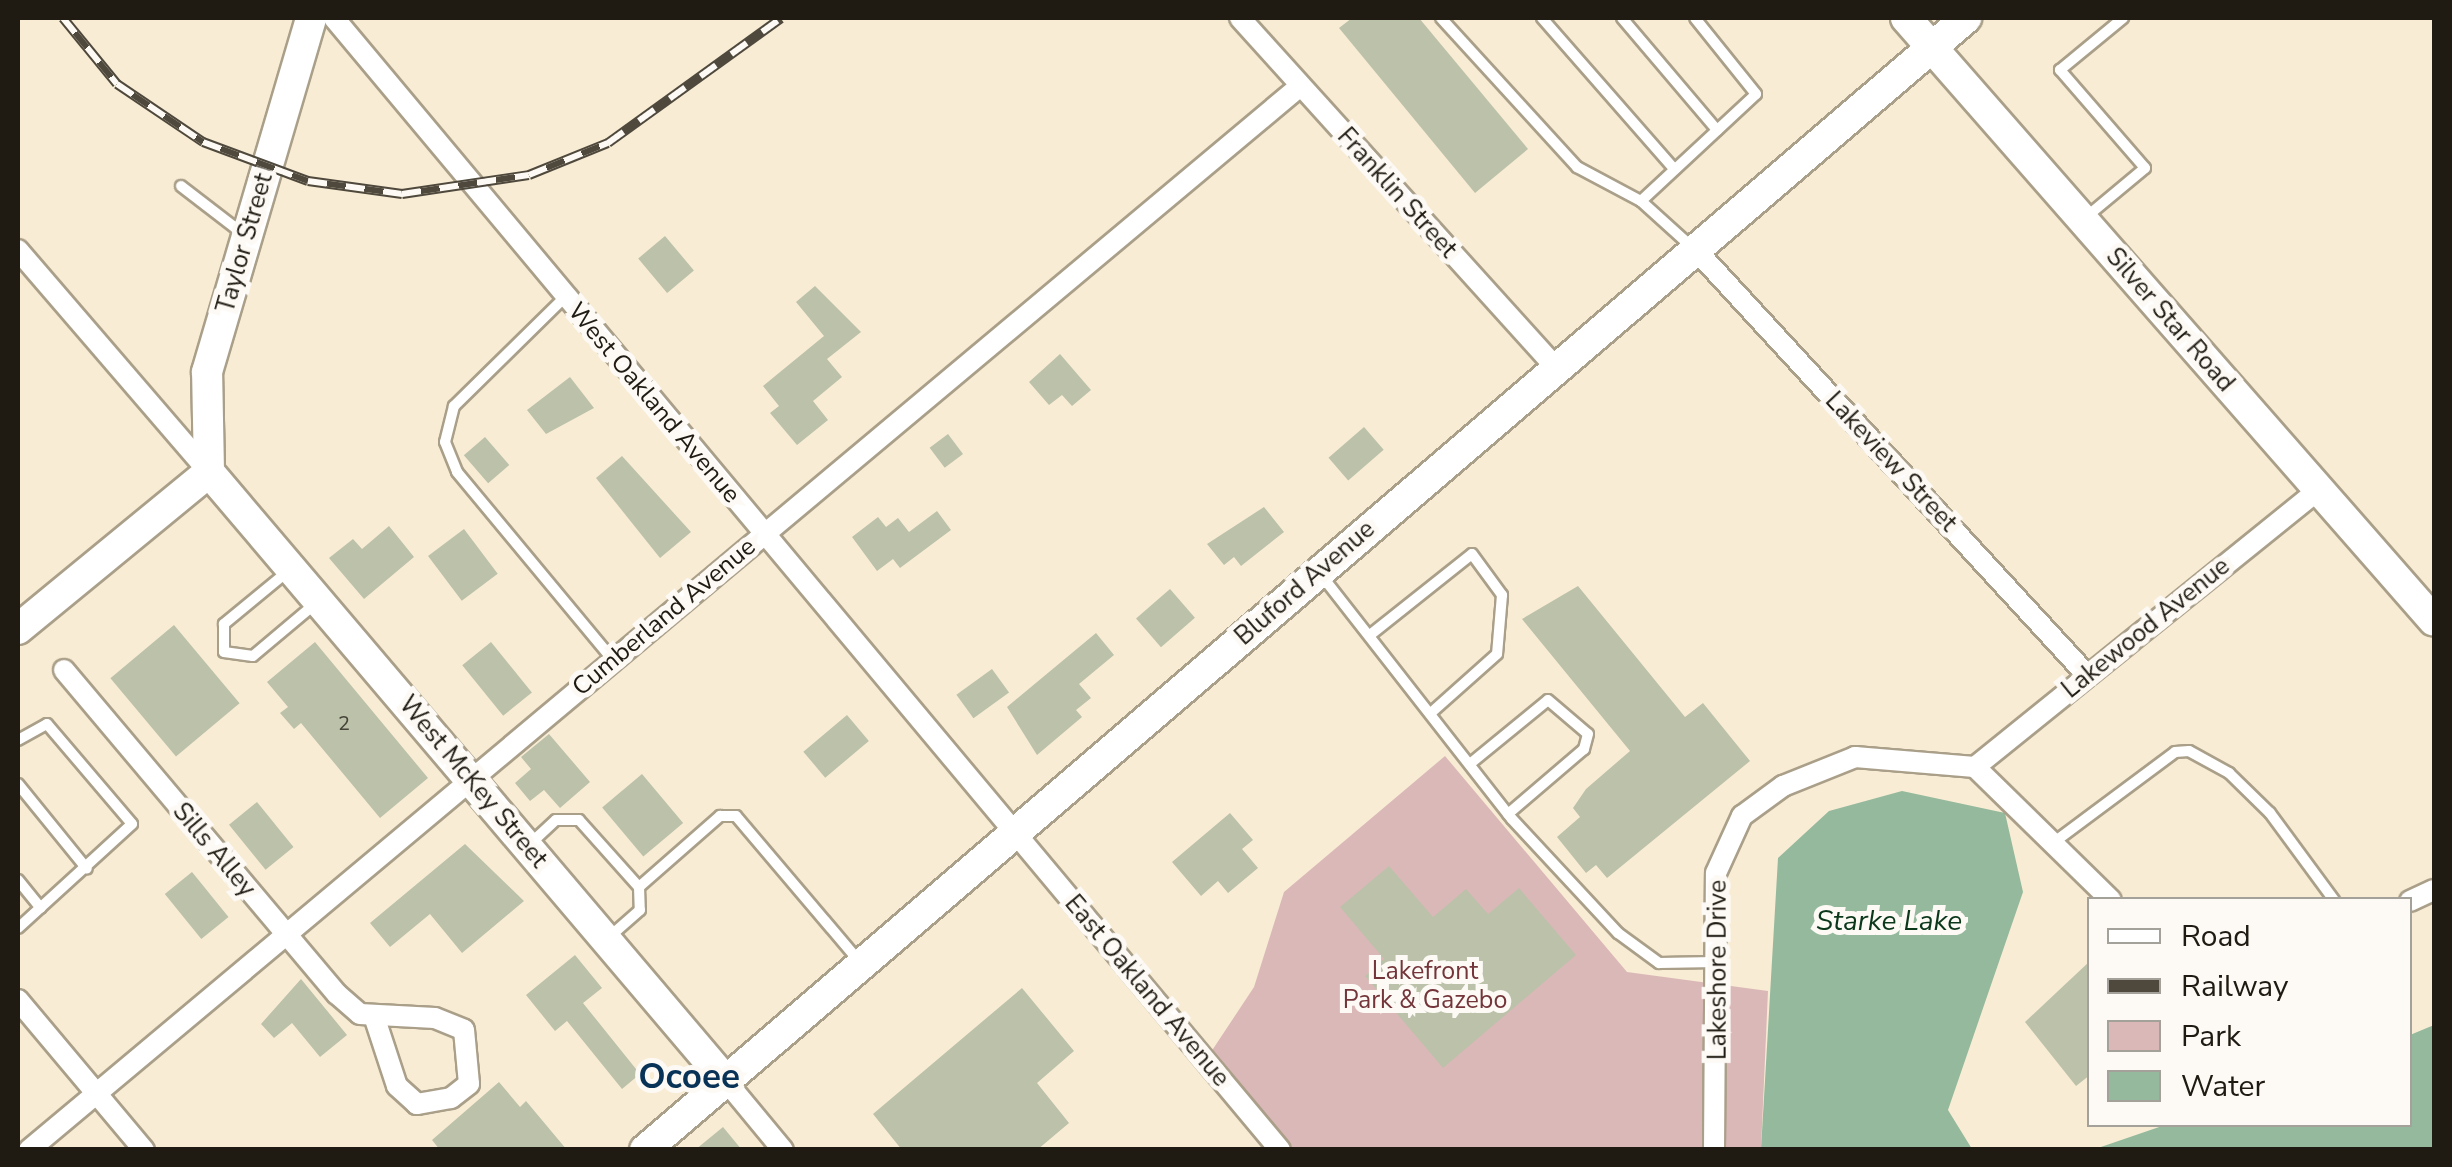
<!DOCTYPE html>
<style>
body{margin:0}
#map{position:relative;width:2452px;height:1167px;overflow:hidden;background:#f8ecd4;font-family:"Nunito Sans",sans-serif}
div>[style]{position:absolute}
.green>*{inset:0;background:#dbb8b8}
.water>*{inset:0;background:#95b99c}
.building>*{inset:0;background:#bcc1a9;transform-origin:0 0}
.roads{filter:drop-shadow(2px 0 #aa9f89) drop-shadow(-2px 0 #aa9f89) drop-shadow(0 2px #aa9f89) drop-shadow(0 -2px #aa9f89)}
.lane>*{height:10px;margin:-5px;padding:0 5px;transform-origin:5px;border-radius:5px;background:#fff}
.street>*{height:20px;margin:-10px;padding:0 10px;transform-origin:10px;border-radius:10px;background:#fff}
.secondary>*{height:30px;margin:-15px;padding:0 15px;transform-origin:15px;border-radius:15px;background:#fff}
.rail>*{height:10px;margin-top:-5px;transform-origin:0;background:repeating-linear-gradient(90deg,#fdfaf6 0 19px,#4f493d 0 38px);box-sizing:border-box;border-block:2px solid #4f493d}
span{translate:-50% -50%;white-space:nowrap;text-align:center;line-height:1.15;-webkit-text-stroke:10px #fdfaf6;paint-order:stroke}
.number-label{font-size:20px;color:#464438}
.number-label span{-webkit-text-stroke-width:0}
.street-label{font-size:25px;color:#1f1b12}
.park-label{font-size:25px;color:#733539}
.water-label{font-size:28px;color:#0b371a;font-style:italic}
.district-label{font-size:35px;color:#093257;font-weight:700}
.frame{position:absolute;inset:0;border:20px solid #1f1b12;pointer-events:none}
.legend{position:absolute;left:2087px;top:897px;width:325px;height:230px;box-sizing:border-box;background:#fdfaf6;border:2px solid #a4a19b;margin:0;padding:12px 18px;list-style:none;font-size:30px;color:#1f1b12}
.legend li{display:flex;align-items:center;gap:20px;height:50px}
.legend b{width:50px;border:2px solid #a4a19b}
</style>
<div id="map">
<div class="green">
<i style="clip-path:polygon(1445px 756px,1627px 972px,1768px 991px,1761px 1149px,1293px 1149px,1211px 1052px,1254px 987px,1284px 892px)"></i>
</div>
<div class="water">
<i style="clip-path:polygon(1902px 791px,2005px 813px,2023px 892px,1948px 1110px,1972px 1149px,1761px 1149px,1778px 858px,1829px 811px)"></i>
<i style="clip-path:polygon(2434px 1025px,2434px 1149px,2095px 1149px,2165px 1125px,2410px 1124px,2410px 1035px)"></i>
</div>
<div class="building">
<i style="clip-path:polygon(1352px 18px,1419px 18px,1528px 149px,1475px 193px,1339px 28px)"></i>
<i style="left:665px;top:236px;width:45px;height:35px;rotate:50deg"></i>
<i style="clip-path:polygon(815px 286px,861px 332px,827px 359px,842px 377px,813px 401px,828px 420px,797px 445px,770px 413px,779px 406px,763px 386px,824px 336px,796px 302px)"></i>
<i style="clip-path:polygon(1060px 354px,1091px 390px,1072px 406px,1062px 395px,1049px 405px,1029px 382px)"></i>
<i style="clip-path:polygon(570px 377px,594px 408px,546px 434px,527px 410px)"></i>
<i style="left:1364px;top:427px;width:30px;height:47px;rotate:49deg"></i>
<i style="left:948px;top:434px;width:25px;height:23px;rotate:53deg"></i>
<i style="left:485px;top:437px;width:37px;height:28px;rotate:49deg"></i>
<i style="clip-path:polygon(622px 456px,691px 532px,660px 558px,596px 478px)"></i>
<i style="clip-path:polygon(1264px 507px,1284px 532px,1241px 566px,1234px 557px,1224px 565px,1207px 544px)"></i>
<i style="clip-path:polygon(937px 511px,951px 530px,900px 568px,893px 559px,877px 571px,852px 537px,878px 517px,886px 527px,898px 518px,909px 532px)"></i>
<i style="clip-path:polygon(389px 526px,414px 557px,364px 599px,329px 558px,353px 539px,362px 549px)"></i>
<i style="left:464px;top:529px;width:56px;height:45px;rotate:53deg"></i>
<i style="clip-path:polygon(1578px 586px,1685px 717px,1703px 703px,1750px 761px,1607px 878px,1596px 865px,1586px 873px,1557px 837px,1580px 817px,1573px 808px,1586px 789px,1630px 751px,1522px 619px)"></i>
<i style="left:1170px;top:589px;width:38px;height:45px;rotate:49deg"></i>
<i style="left:174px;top:625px;width:102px;height:83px;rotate:50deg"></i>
<i style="clip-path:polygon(1096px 633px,1114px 655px,1079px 684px,1091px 698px,1076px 710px,1082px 717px,1037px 755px,1007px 707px)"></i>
<i style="clip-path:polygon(315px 642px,428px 778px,380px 818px,301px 723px,294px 729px,280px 713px,288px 707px,267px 682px)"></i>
<i style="left:491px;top:642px;width:65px;height:37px;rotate:51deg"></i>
<i style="left:992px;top:669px;width:29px;height:44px;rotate:54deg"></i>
<i style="left:847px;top:715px;width:34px;height:57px;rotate:50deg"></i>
<i style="clip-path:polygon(549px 734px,590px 782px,560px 808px,544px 790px,530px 801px,515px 783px,531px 769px,521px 757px)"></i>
<i style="left:642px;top:774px;width:64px;height:52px;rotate:50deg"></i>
<i style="left:257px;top:802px;width:58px;height:36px;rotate:51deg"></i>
<i style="clip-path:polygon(1230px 813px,1253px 840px,1242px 849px,1258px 868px,1228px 893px,1218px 881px,1201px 896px,1172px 862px)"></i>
<i style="clip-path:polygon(465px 844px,524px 901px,462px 953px,430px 914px,390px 947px,370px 923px)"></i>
<i style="clip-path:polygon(1389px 866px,1433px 917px,1466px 889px,1488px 914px,1519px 888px,1576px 955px,1443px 1068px,1365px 976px,1384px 959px,1340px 907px)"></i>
<i style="left:192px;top:872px;width:58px;height:35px;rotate:51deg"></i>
<i style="clip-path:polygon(575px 955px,602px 988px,583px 1003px,640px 1074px,622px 1089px,567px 1021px,555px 1031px,526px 995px)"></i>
<i style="clip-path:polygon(2090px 961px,2090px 1075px,2076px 1086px,2025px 1022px)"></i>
<i style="clip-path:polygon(301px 979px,347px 1035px,320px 1057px,292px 1023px,274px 1038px,261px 1024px)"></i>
<i style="clip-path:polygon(1022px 988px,1074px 1051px,1037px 1083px,1069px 1123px,1037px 1150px,902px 1150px,873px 1114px)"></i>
<i style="clip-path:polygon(499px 1082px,520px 1107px,526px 1101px,567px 1150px,440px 1150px,432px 1140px)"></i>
<i style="clip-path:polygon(723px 1127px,742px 1150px,695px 1150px)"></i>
</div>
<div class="roads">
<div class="lane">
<i style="left:1441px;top:18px;width:202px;rotate:47.6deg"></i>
<i style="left:1577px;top:167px;width:72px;rotate:28deg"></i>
<i style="left:1641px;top:201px;width:70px;rotate:42.1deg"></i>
<i style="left:1542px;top:18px;width:201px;rotate:48.8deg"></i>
<i style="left:1622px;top:18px;width:147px;rotate:49.7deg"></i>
<i style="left:181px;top:186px;width:77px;rotate:37.6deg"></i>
<i style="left:1641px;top:201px;width:157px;rotate:-42.9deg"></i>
<i style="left:1756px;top:94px;width:97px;rotate:-128.8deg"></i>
<i style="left:2085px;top:218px;width:78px;rotate:-39.8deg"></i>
<i style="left:2145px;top:168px;width:130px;rotate:-130.9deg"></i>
<i style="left:2060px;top:70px;width:82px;rotate:-39.5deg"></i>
<i style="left:565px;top:297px;width:156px;rotate:135.5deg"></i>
<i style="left:454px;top:406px;width:37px;rotate:104deg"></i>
<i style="left:445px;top:442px;width:32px;rotate:68deg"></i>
<i style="left:457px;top:472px;width:244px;rotate:50.3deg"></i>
<i style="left:287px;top:572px;width:82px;rotate:140.5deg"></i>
<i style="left:224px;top:624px;width:28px;rotate:90deg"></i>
<i style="left:224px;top:652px;width:29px;rotate:8deg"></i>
<i style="left:253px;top:656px;width:81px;rotate:-40deg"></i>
<i style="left:1322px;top:576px;width:308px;rotate:52deg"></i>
<i style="left:1512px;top:819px;width:156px;rotate:47.1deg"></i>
<i style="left:1618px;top:933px;width:51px;rotate:36.2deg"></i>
<i style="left:1659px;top:963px;width:57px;rotate:-1deg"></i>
<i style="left:1370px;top:635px;width:130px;rotate:-38.5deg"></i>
<i style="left:1472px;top:554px;width:51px;rotate:53.8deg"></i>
<i style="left:1502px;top:595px;width:59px;rotate:94.8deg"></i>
<i style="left:1497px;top:654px;width:87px;rotate:138.3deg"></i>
<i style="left:18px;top:740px;width:33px;rotate:-29deg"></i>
<i style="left:47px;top:724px;width:131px;rotate:49.6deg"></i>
<i style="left:132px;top:824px;width:154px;rotate:137.6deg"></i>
<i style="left:1471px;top:763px;width:99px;rotate:-39.3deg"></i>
<i style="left:1548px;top:700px;width:52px;rotate:40.4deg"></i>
<i style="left:1588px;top:734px;width:16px;rotate:105deg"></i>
<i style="left:1584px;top:749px;width:100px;rotate:139.5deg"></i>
<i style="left:18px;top:784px;width:109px;rotate:50.9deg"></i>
<i style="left:2057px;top:840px;width:147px;rotate:-36.7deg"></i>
<i style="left:2175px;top:752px;width:14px;rotate:-4deg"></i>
<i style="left:2189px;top:751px;width:46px;rotate:28.8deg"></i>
<i style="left:2229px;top:773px;width:57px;rotate:44.3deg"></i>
<i style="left:2270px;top:813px;width:108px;rotate:53.7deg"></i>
<i style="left:530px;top:844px;width:35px;rotate:-43deg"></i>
<i style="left:556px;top:820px;width:23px"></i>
<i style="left:579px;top:820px;width:90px;rotate:48.2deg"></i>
<i style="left:639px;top:887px;width:23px;rotate:88deg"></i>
<i style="left:640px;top:910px;width:44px;rotate:138.7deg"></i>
<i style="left:18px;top:880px;width:36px;rotate:51deg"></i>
<i style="left:639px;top:887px;width:108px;rotate:-41.2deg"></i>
<i style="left:720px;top:816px;width:16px"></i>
<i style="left:736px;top:816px;width:190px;rotate:49.7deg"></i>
</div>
<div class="street">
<i style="left:334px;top:18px;width:1475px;rotate:50.11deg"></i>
<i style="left:1240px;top:18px;width:470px;rotate:47.9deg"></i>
<i style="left:1695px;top:249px;width:579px;rotate:47.38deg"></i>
<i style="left:18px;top:250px;width:293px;rotate:49.3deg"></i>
<i style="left:64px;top:670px;width:424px;rotate:49.9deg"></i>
<i style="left:337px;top:994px;width:30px;rotate:41deg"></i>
<i style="left:360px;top:1014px;width:75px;rotate:3.1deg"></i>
<i style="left:435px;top:1018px;width:31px;rotate:22deg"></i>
<i style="left:464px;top:1030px;width:54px;rotate:84.7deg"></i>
<i style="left:469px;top:1084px;width:23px;rotate:142deg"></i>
<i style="left:451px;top:1098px;width:35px;rotate:170deg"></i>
<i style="left:417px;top:1104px;width:27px;rotate:-138deg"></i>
<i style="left:397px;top:1086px;width:74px;rotate:-108.2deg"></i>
<i style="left:1975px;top:767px;width:441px;rotate:-38.9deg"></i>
<i style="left:2410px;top:901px;width:26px;rotate:-25deg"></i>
<i style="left:18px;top:1000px;width:196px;rotate:50deg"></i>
<i style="left:725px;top:1080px;width:91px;rotate:50.4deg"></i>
<i style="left:29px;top:1150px;width:1658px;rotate:-39.93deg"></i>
<i style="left:1714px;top:1150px;width:277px;rotate:-89.6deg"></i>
<i style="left:1716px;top:873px;width:63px;rotate:-65.5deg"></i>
<i style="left:1742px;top:816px;width:51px;rotate:-36.2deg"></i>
<i style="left:1783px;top:786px;width:78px;rotate:-21.9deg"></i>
<i style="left:1855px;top:757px;width:120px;rotate:4.8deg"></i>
<i style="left:1975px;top:767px;width:190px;rotate:44.4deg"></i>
</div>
<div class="secondary">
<i style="left:1906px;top:18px;width:801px;rotate:48.79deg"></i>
<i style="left:209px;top:472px;width:797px;rotate:49.68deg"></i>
<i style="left:209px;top:472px;width:100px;rotate:-91.1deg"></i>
<i style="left:207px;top:372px;width:369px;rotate:-73.6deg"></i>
<i style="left:18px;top:629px;width:247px;rotate:-39.4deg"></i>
<i style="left:645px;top:1150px;width:1740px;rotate:-40.59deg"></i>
</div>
</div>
<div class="rail">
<i style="left:63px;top:18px;width:85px;rotate:50.7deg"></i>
<i style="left:117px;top:84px;width:104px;rotate:34deg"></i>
<i style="left:203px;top:142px;width:112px;rotate:20.4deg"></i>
<i style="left:308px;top:181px;width:95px;rotate:7.9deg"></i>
<i style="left:402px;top:194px;width:128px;rotate:-8.5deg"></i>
<i style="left:529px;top:175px;width:85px;rotate:-22.1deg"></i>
<i style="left:608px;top:143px;width:213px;rotate:-35.8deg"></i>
</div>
<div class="number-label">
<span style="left:344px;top:723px">2</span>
</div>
<div class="street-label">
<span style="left:1397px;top:193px;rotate:48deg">Franklin Street</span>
<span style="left:245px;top:243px;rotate:-74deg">Taylor Street</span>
<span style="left:2170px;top:320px;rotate:49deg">Silver Star Road</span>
<span style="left:654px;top:403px;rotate:50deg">West Oakland Avenue</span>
<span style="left:1891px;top:462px;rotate:47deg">Lakeview Street</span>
<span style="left:1305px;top:583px;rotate:-41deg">Bluford Avenue</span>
<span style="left:664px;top:617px;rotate:-40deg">Cumberland Avenue</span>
<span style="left:2146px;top:628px;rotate:-39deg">Lakewood Avenue</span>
<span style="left:473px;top:782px;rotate:50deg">West McKey Street</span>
<span style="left:214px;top:850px;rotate:50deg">Sills Alley</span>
<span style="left:1718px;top:970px;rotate:-90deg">Lakeshore Drive</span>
<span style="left:1147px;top:991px;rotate:50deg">East Oakland Avenue</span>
</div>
<div class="park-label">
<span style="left:1425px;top:986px">Lakefront<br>Park &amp; Gazebo</span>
</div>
<div class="water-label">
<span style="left:1889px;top:921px">Starke Lake</span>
</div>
<div class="district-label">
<span style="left:689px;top:1077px">Ocoee</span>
</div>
<div class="frame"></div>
<ul class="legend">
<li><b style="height:12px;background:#fff"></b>Road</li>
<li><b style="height:12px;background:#4f493d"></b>Railway</li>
<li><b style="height:28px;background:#dbb8b8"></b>Park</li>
<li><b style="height:28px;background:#95b99c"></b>Water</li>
</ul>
</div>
